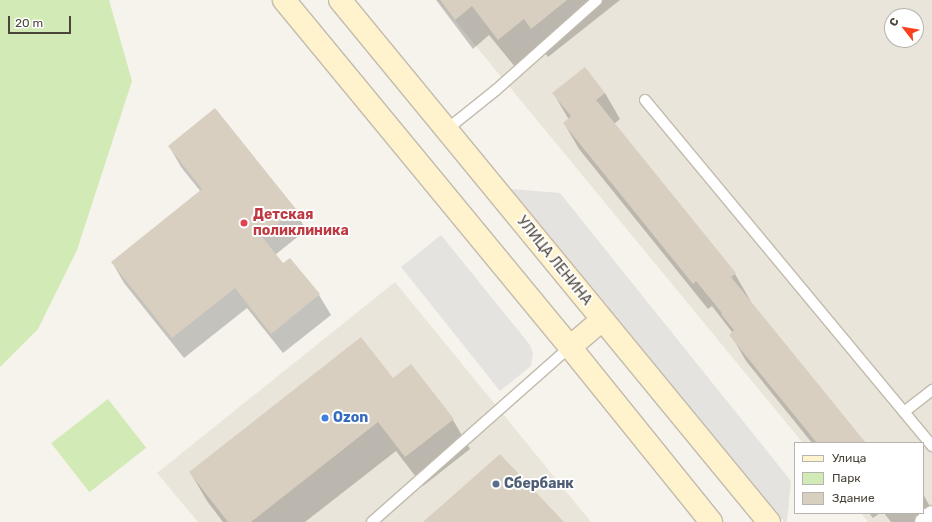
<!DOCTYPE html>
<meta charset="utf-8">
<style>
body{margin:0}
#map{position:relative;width:932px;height:522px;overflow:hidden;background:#f6f3ec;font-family:Rubik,sans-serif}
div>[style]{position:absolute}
.residential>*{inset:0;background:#eae5da}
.green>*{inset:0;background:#d2eab5;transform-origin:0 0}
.parking>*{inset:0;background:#e5e3e0}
.shadow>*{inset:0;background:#0003}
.building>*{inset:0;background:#d8cfc1}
.roads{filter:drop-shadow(1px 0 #c2bbae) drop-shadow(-1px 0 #c2bbae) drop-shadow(0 1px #c2bbae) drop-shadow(0 -1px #c2bbae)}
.service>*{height:10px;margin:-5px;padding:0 5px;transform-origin:5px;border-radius:5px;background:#fff}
.minor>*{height:21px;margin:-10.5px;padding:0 10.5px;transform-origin:10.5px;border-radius:10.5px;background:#fff}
.secondary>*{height:22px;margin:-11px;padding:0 11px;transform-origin:11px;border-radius:11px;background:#fff3cd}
.dots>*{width:11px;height:11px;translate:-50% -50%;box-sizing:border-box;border:2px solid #fff;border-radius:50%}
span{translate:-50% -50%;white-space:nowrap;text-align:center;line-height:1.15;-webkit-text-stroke:4px #fff;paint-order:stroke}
.health-label{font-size:14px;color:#be3a42;font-weight:700}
.left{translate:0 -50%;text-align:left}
.street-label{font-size:14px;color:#4b4439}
.shop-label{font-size:14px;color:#366cbe;font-weight:700}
.service-label{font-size:14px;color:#4e5e75;font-weight:700}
.legend{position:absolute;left:794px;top:442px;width:130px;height:72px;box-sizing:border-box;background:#fff;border:1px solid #b7b4b0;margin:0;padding:5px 7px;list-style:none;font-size:12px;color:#4b4439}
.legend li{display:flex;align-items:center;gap:8px;height:20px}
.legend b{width:20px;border:1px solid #b7b4b0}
.north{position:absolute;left:884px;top:8px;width:40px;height:40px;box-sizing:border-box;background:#fff;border:1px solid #b7b4b0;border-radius:50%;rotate:301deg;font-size:11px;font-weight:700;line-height:16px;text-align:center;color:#4b4439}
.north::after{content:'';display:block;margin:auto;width:14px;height:18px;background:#fc3f1d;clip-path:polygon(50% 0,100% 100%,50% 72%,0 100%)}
.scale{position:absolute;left:8px;top:16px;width:63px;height:18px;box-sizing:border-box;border:2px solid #4b4439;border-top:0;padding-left:5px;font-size:12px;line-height:14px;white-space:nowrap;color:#4b4439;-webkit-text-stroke:3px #fff;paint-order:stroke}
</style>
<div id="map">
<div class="residential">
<i style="clip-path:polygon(evenodd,438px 0,932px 0,932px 522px,868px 522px,861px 513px,923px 513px,923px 443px,803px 443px,438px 0,892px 16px,916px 16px,916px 40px,892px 40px,892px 16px)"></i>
<i style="clip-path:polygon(395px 282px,591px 522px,198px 522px,157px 473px)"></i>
</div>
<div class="green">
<i style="clip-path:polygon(0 0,109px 0,132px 81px,77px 250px,38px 329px,0 367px)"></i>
<i style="left:108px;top:399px;width:62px;height:72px;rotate:52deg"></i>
</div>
<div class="parking">
<i style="clip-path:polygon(511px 189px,560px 193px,791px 481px,787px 522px,784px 522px)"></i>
<i style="clip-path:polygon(441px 235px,530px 345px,533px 353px,531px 366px,500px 391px,401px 267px)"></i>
</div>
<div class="shadow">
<i style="clip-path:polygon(436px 0,620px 0,548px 57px,541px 48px,516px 68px,489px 35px,473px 49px)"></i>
<i style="clip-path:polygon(605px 93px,620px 119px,614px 124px,735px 274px,750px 300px,749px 301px,865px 443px,812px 443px,746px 361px,731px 335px,732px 332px,712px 306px,708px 309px,579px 149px,564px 123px,569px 120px,554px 94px)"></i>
<i style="clip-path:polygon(169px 146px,295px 210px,306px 230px,275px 255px,283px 265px,290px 259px,319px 295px,331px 315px,283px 353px,247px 308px,184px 358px,124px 283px,112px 262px,201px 192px,181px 167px)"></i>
<i style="clip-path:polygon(411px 365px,453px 420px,470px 449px,423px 486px,396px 451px,305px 522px,223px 522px,207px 501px,190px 472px,393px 380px)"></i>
<i style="clip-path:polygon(923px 494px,932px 510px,918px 522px,891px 522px,884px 513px,923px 513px)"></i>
<i style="clip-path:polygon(869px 513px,880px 513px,873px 518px)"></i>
</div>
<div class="building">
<i style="clip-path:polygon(440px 0,567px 0,531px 29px,524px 19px,498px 40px,472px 6px,455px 20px)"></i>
<i style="clip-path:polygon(585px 67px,605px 93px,596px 100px,736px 273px,731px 277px,866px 443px,817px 443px,729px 335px,734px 330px,721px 314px,722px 313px,696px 281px,693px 284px,563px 123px,571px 116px,552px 93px)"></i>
<i style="clip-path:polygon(215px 108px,296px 209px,262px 237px,283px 263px,290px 258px,320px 294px,271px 334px,235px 288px,172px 338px,111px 262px,202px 189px,168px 146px)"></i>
<i style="clip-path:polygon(361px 337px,393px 378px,411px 364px,454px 419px,405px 457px,378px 422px,251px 522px,228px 522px,189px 472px)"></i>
<i style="clip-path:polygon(500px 454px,564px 522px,423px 522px)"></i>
</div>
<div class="roads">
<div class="service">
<i style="left:645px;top:100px;width:450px;rotate:50.3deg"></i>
<i style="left:446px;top:130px;width:64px;rotate:-38.7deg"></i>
<i style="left:496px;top:90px;width:135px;rotate:-41.7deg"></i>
<i style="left:904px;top:412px;width:36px;rotate:-38deg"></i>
<i style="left:372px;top:522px;width:264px;rotate:-41.5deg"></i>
</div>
<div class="minor">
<i style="left:925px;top:522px;width:9px;rotate:-41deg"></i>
</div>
<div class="secondary">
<i style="left:284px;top:0;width:450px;rotate:50.5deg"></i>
<i style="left:570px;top:347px;width:225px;rotate:51.1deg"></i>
<i style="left:340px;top:0;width:676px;rotate:50.59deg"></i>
<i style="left:570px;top:347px;width:42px;rotate:-40.2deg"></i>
</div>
</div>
<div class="dots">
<i style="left:244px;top:223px;background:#e0444e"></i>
<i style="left:325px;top:418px;background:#3f7fe0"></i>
<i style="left:496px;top:484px;background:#5c6f8a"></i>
</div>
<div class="health-label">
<span class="left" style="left:253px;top:223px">Детская<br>поликлиника</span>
</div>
<div class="street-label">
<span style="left:554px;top:261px;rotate:51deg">УЛИЦА ЛЕНИНА</span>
</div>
<div class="shop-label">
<span class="left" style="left:333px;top:418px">Ozon</span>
</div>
<div class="service-label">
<span class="left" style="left:504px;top:484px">Сбербанк</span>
</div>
<ul class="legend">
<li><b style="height:5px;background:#fff3cd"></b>Улица</li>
<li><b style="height:11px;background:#d2eab5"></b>Парк</li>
<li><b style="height:11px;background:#d8cfc1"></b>Здание</li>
</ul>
<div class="north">С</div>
<div class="scale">20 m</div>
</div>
